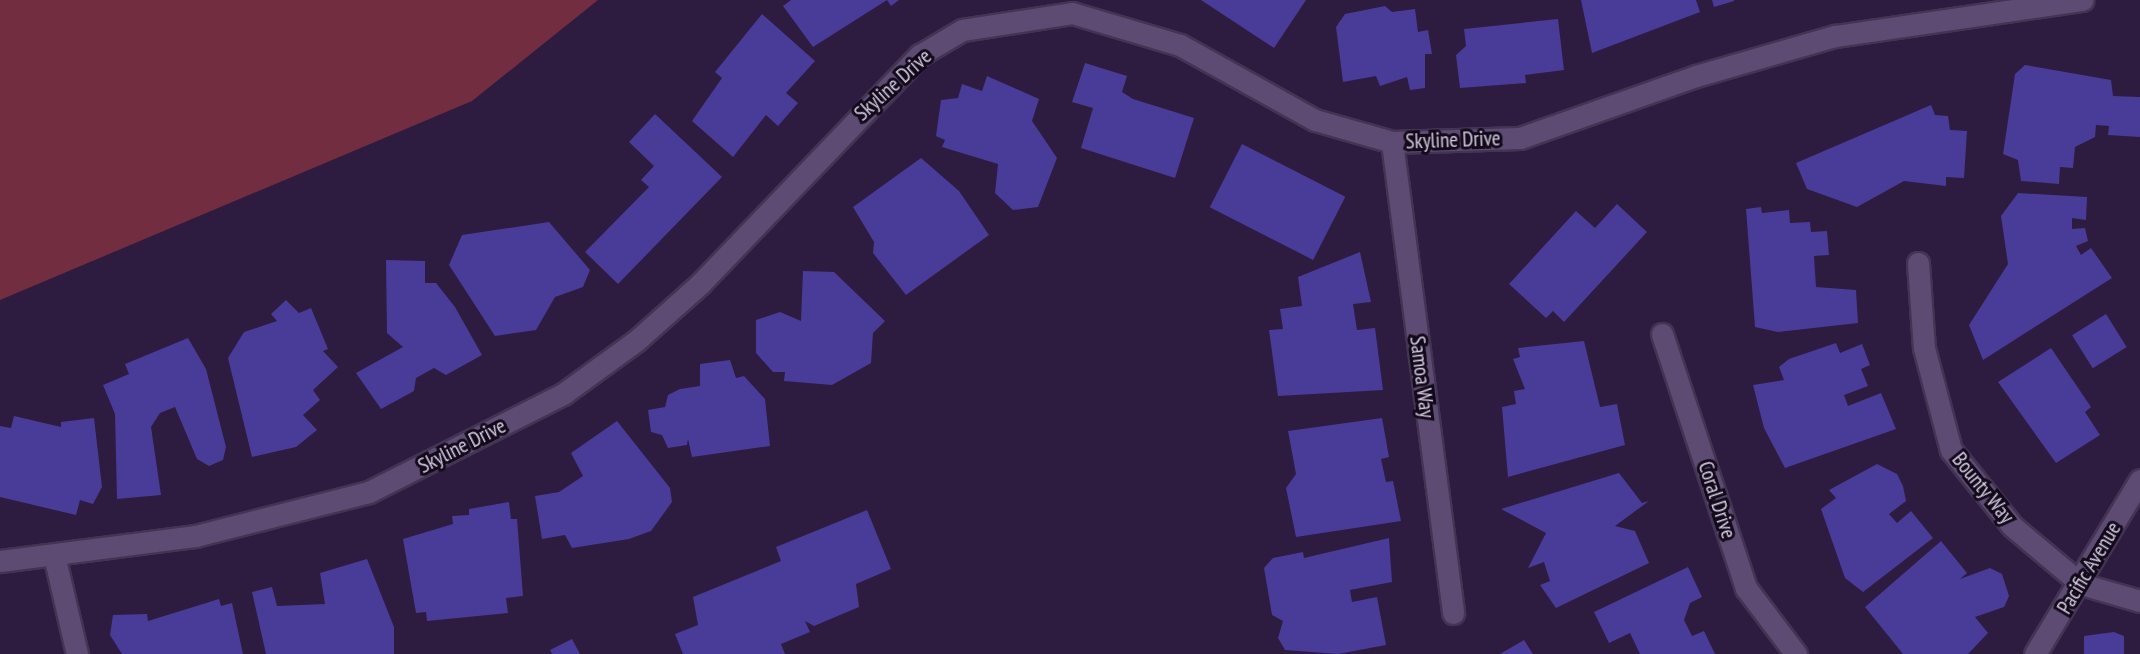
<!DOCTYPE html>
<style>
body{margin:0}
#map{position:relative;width:2140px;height:654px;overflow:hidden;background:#2d1b40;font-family:"PT Sans Narrow",sans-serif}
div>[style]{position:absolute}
.green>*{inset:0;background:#732d41}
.building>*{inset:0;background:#493b98;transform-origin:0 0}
.roads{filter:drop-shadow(2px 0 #443453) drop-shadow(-2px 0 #443453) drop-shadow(0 2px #443453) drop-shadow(0 -2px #443453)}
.street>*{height:21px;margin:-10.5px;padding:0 10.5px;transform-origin:10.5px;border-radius:10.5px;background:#5e4b73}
.secondary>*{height:21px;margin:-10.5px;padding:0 10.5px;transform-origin:10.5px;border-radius:10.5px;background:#5e4b73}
span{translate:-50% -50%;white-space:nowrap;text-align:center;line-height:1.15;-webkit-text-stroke:6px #120a1a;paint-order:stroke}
.street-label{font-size:21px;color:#d6cce4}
</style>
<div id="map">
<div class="green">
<i style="clip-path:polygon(0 0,598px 0,472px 101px,0 300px)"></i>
</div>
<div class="building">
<i style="clip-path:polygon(791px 0,899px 0,891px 6px,887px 0,813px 47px,783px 6px)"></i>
<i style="clip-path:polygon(1201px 0,1306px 0,1274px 48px)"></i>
<i style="clip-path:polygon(1581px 0,1696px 0,1700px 12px,1592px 53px)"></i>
<i style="clip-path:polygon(1712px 0,1734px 0,1734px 1px,1714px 7px)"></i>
<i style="clip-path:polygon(1385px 6px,1392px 12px,1415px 9px,1418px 32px,1428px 30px,1432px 54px,1425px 54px,1425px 88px,1410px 90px,1407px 77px,1380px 86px,1376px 76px,1343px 82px,1336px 27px,1345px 14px)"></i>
<i style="clip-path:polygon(762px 14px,815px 61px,786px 93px,798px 103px,778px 126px,766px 115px,733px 157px,692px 121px,722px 78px,715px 72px)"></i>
<i style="clip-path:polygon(1558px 19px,1564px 70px,1525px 75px,1526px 83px,1460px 88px,1456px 55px,1466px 46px,1464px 29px)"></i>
<i style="clip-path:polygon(1085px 63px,1127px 76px,1122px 92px,1133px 99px,1194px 118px,1175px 178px,1081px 148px,1093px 108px,1072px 102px)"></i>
<i style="clip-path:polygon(2025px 65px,2111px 80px,2113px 96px,2140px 97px,2140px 137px,2108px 135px,2109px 126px,2096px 125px,2095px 137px,2075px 147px,2073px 168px,2060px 167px,2059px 184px,2021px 181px,2018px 160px,2003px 154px,2015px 74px)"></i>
<i style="clip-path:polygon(987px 76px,1039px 99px,1032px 121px,1057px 158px,1038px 207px,1013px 210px,995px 193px,998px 164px,942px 147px,945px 140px,936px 136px,941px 100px,958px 98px,962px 84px,982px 91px)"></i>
<i style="clip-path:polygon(1931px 105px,1935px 115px,1948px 116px,1950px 130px,1967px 131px,1964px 178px,1946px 177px,1946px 186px,1904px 181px,1857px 207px,1807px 189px,1796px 163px)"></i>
<i style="clip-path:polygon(655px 114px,722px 177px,618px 284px,585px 252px,649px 187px,641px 180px,654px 166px,629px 142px)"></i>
<i style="left:1242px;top:144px;width:116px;height:71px;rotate:27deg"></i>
<i style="clip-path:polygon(921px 158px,959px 191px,989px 235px,906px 295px,873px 253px,874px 242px,853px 207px)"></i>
<i style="clip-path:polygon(2018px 193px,2087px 197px,2086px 220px,2072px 218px,2072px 229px,2085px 228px,2088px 241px,2076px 246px,2081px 255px,2091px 248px,2112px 278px,1983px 360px,1969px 325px,2008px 264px,2001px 216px)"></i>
<i style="clip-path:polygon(1617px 204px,1647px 232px,1564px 322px,1553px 311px,1546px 318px,1509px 284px,1576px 211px,1595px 228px)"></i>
<i style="clip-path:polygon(1761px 207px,1762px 213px,1789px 210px,1790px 223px,1810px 222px,1811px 232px,1827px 231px,1829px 255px,1814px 256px,1816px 287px,1856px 290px,1858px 323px,1778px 332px,1755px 327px,1746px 209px)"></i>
<i style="clip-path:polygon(549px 222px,590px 270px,583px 287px,555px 297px,536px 330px,495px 336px,449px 265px,462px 235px)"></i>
<i style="clip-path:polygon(1360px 252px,1371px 302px,1353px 304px,1357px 330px,1375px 328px,1383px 390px,1278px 396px,1269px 330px,1283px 329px,1280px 309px,1302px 306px,1298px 277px)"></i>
<i style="clip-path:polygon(386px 260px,425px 261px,425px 283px,436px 283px,455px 307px,482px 355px,446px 375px,434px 368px,416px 378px,414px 391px,381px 409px,356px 373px,403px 347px,387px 333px)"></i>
<i style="clip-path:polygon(803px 271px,834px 272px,885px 321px,873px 333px,871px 363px,832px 385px,784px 381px,785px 372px,773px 372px,756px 353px,756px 320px,780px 312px,801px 321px)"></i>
<i style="clip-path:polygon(286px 300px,299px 313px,311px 308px,328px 349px,323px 351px,338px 367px,313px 390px,320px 400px,303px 415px,317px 430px,296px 447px,252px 457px,228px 358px,244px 332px,277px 321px,271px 314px)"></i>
<i style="left:2106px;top:314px;width:39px;height:40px;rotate:58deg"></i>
<i style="clip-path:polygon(188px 338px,206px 369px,226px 447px,223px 460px,209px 466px,197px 459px,175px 407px,160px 413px,151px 427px,161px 495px,117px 499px,115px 414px,103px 385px,129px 374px,125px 364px)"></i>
<i style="clip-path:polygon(1584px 341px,1600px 407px,1617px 404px,1625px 445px,1508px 477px,1502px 407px,1516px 404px,1514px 391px,1525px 389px,1513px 359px,1520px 357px,1518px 348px)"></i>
<i style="clip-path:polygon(1836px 343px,1840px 353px,1862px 344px,1870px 365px,1861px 369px,1868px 386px,1844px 395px,1848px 406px,1881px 393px,1896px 429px,1785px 468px,1764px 428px,1753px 385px,1784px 380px,1779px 367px,1789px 359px)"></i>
<i style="clip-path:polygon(2051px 348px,2091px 407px,2085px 412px,2100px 435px,2056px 463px,1998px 382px)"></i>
<i style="clip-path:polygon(730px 360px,736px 378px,744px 376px,765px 399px,770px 446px,692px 457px,688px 439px,687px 445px,668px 448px,662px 435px,651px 432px,648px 410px,665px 407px,668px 395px,680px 389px,700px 386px,700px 364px)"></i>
<i style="clip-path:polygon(14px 416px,61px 427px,61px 422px,94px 418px,102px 487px,93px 504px,80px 500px,76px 515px,0 497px,0 426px,11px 428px)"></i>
<i style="clip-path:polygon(1382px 418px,1389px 457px,1381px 459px,1386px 482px,1393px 481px,1401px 521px,1296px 537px,1286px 488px,1296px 474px,1288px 431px)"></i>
<i style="clip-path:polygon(617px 421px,670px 488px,672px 502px,651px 531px,629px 539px,572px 548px,565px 535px,542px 539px,535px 496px,559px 492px,583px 476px,571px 453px)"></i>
<i style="clip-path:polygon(1877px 464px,1897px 474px,1903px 486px,1906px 501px,1889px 514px,1897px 523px,1911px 511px,1933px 538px,1863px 592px,1845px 578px,1821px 509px,1836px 498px,1829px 490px)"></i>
<i style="clip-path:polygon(1619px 473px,1642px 503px,1649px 501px,1615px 526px,1635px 531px,1649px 563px,1556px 608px,1540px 585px,1550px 581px,1544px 562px,1528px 568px,1546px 533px,1501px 509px)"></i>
<i style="clip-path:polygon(509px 502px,511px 519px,517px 519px,523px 596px,506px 598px,508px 613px,427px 621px,426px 612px,416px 613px,403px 539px,453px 524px,452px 516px,469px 515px,469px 509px)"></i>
<i style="clip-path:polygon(867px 510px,891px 569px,856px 584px,859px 607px,814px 626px,805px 621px,810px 632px,781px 644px,785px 654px,683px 654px,675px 634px,698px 625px,693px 597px,781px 561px,776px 547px)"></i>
<i style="clip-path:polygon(1389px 538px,1392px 582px,1350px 590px,1352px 602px,1377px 597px,1386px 645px,1338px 654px,1285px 650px,1278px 638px,1283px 621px,1272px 615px,1264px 568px,1273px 558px,1303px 552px,1304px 558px)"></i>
<i style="clip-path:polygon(1941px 541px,1967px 573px,1960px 579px,1990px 568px,2002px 574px,2009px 596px,2004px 607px,1975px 617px,1988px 633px,1968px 654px,1903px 654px,1865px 607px)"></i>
<i style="clip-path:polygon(367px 559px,394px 627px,394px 654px,266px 654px,252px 592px,272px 587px,277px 606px,325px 604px,320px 573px)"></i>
<i style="clip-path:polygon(1688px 567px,1702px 597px,1690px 603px,1684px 620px,1692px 636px,1704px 631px,1715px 654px,1640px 654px,1630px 633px,1609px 643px,1594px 612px)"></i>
<i style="clip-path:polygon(219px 599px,221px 606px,232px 603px,243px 654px,122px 654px,110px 635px,113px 615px,147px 614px,148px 621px)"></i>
<i style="clip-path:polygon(2114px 632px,2124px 636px,2124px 654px,2084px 654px,2084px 636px)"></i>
<i style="clip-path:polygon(572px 639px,580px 654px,552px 654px,550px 650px)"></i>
<i style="clip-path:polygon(1524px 640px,1533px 654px,1500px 654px)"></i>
</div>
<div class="roads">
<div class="street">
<i style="left:1392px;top:142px;width:475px;rotate:82.6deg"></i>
<i style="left:1918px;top:263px;width:85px;rotate:86deg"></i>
<i style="left:1924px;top:348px;width:106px;rotate:75.2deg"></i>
<i style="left:1951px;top:450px;width:97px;rotate:51.2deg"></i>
<i style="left:2012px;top:526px;width:90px;rotate:40deg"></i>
<i style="left:2081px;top:584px;width:61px;rotate:16.1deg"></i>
<i style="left:1662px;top:334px;width:268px;rotate:71.7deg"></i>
<i style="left:1746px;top:588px;width:83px;rotate:52.9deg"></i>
<i style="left:54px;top:555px;width:102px;rotate:76.9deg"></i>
<i style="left:2035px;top:654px;width:203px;rotate:-58.9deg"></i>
</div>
<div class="secondary">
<i style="left:0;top:561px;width:197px;rotate:-7.3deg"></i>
<i style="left:195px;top:536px;width:179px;rotate:-14.2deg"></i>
<i style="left:369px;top:492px;width:217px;rotate:-26.8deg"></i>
<i style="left:563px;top:394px;width:90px;rotate:-36deg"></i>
<i style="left:636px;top:341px;width:87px;rotate:-41.7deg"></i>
<i style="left:701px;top:283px;width:316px;rotate:-46.2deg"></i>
<i style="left:920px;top:55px;width:49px;rotate:-30.8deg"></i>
<i style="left:962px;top:30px;width:111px;rotate:-8.8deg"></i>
<i style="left:1072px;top:13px;width:113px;rotate:16.5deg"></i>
<i style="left:1180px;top:45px;width:154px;rotate:29.1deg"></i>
<i style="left:1315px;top:120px;width:80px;rotate:15.9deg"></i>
<i style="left:1392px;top:142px;width:128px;rotate:-1.8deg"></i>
<i style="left:1520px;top:138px;width:187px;rotate:-19.4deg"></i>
<i style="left:1696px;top:76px;width:145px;rotate:-16.1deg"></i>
<i style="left:1835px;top:36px;width:250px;rotate:-8.3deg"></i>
</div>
</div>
<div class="street-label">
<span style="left:893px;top:85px;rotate:-42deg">Skyline Drive</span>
<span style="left:1453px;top:140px;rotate:-2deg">Skyline Drive</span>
<span style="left:1422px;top:377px;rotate:83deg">Samoa Way</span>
<span style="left:462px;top:446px;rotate:-27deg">Skyline Drive</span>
<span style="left:1983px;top:488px;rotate:51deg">Bounty Way</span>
<span style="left:1717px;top:500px;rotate:72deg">Coral Drive</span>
<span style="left:2089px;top:568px;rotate:-59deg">Pacific Avenue</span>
</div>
</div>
